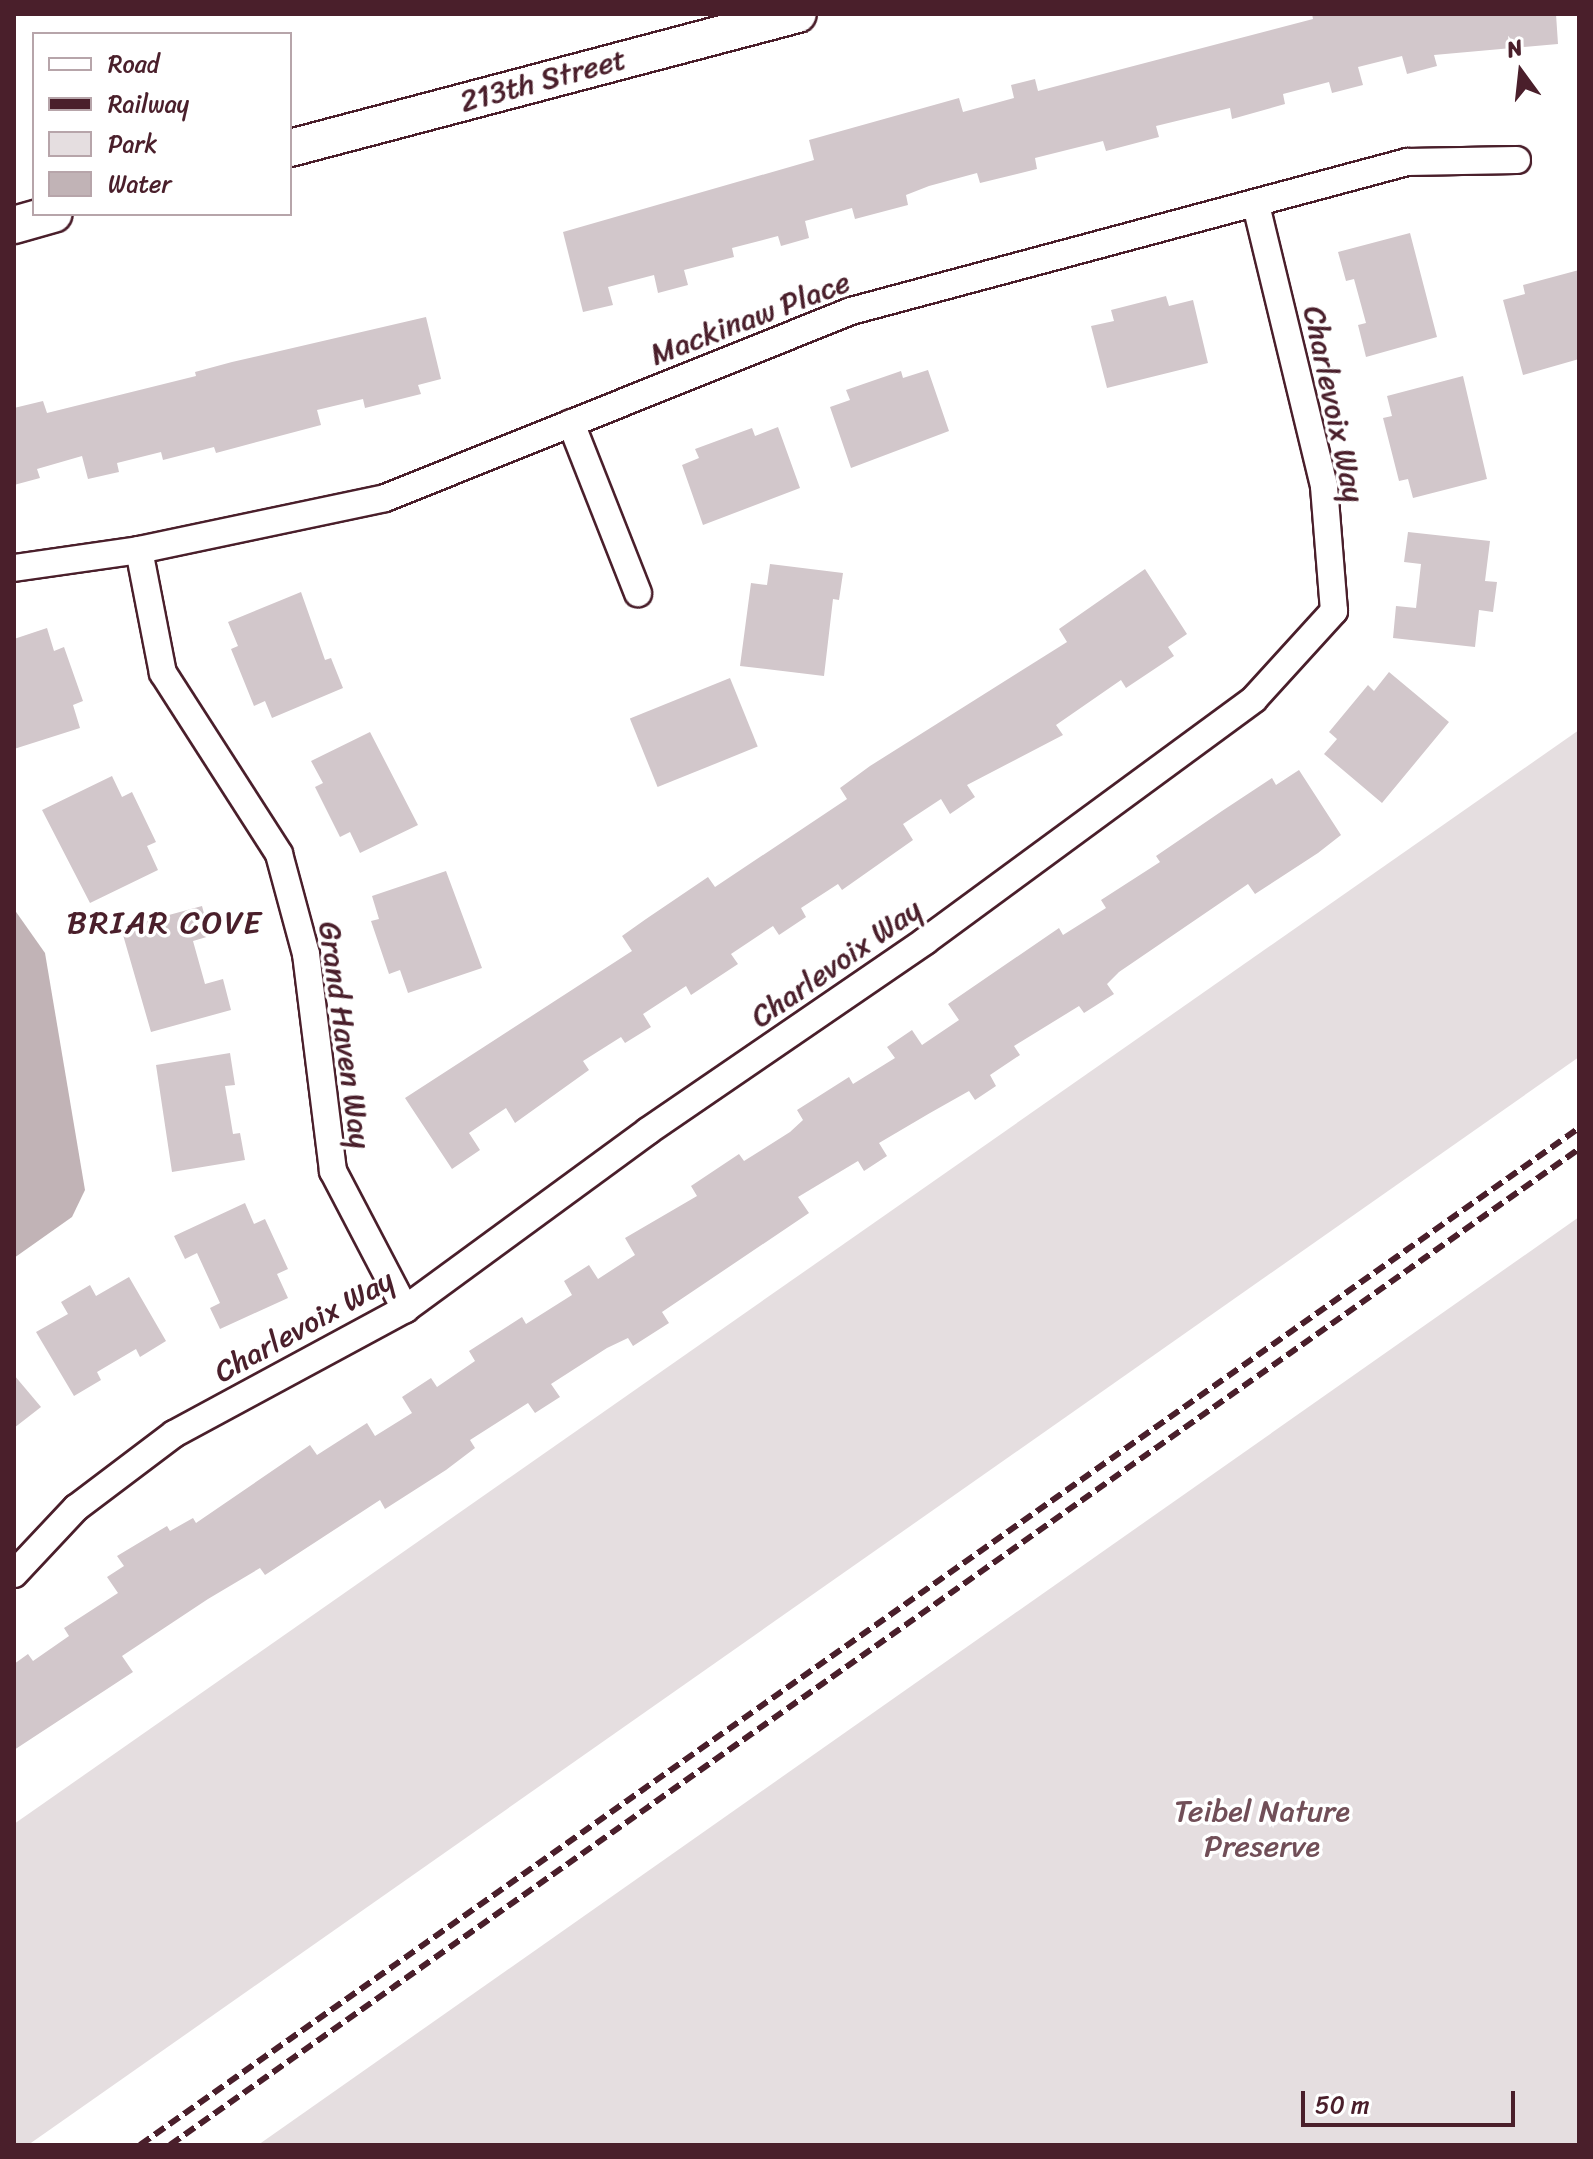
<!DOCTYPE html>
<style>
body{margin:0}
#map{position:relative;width:1593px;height:2159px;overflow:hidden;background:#fff;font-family:Sriracha,sans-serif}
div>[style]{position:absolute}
.green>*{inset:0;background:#e5dee0}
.water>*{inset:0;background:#c1b3b6}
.building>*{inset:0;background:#d2c7cb;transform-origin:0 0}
.roads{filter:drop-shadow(2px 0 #4a1f2b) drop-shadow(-2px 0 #4a1f2b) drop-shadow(0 2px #4a1f2b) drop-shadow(0 -2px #4a1f2b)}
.street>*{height:26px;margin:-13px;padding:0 13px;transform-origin:13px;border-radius:13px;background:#fff}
.secondary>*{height:36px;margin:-18px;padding:0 18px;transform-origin:18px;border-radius:18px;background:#fff}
.rail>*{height:6px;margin-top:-3px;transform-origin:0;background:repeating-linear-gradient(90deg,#4a1f2b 0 12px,transparent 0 18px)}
span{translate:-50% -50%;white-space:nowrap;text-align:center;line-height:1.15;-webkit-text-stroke:7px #fff;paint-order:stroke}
.street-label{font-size:30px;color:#4a1f2b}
.park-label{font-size:30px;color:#714f58}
.neighbourhood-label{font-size:32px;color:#4a1f2b;letter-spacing:2px}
.frame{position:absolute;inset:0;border:16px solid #4a1f2b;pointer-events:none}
.legend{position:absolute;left:32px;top:32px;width:260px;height:184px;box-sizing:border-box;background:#fff;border:2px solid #b7a5aa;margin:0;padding:10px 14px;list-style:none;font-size:24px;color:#4a1f2b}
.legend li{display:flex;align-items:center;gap:16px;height:40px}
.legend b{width:40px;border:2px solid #b7a5aa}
.north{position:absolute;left:1481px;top:32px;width:80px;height:80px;-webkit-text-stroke:6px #fff;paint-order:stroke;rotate:345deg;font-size:22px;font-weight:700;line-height:32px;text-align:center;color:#4a1f2b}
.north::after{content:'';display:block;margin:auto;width:28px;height:36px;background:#4a1f2b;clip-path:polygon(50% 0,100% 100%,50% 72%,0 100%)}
.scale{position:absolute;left:1301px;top:2091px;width:214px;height:36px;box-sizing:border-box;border:4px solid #4a1f2b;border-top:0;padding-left:10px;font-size:24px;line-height:28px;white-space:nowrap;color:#4a1f2b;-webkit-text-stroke:6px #fff;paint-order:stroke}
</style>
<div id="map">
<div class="green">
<i style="clip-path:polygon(1579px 730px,1579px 1057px,28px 2145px,14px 2145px,14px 1824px)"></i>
<i style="clip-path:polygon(1579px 1217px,1579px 2145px,258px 2145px)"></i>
</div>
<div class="water">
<i style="clip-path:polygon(14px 909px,45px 953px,85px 1190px,72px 1217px,14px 1258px)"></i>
</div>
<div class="building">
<i style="clip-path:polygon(1312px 14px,1556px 14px,1558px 44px,1434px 55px,1437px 66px,1407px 74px,1402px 56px,1358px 67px,1363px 85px,1332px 93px,1329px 82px,1283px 94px,1285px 104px,1232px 119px,1230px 108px,1156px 126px,1159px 137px,1106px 151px,1103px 141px,1035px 158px,1037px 169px,980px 183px,977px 173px,929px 186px,906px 195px,908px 205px,855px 219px,852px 208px,805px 221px,809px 238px,781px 246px,778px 236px,732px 248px,734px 257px,684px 270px,688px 285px,658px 293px,654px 275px,608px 287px,613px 305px,583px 312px,563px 232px,814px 160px,809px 140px,959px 98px,963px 112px,1014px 98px,1011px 85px,1035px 79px,1038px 91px,1313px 19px)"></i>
<i style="clip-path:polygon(1410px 233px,1437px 337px,1366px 357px,1358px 325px,1366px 323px,1354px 279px,1346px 281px,1338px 252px)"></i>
<i style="clip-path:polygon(1579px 270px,1579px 359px,1523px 375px,1503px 300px,1525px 294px,1523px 285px)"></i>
<i style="clip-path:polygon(1166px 296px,1169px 306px,1193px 300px,1208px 363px,1107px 388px,1091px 326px,1114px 321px,1111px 310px)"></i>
<i style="clip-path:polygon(426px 317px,441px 379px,418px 385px,421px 394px,365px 408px,363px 399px,317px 410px,321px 425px,216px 453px,214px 447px,163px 460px,161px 452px,117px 463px,119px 472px,88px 479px,82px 456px,37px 469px,40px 478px,14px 485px,14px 408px,43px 401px,47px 413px,196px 376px,195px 372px,232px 362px)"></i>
<i style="clip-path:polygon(928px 370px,949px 431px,851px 468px,830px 407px,850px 400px,846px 390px,901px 371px,903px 378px)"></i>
<i style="clip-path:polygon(1463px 376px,1487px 479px,1413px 498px,1408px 479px,1399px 481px,1383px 418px,1392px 416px,1387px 396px)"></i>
<i style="clip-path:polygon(778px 427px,800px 488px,703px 525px,682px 465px,699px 458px,695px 449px,752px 428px,755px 436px)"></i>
<i style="clip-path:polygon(1408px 532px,1490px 541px,1485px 581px,1497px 582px,1493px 612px,1479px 610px,1475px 647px,1393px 638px,1396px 606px,1416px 608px,1421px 564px,1404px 562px)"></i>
<i style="clip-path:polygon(770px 564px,843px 573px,839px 600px,833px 599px,824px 676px,740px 666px,751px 583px,767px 585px)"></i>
<i style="clip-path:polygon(1145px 569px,1187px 634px,1168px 647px,1174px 656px,1126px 688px,1121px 680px,1056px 725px,1063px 735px,967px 785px,975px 797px,950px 814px,941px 799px,903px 824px,913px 840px,842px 890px,838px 884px,801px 908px,806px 917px,779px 935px,773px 926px,731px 954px,738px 964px,691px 995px,686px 986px,643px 1014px,651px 1027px,625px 1043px,621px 1037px,583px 1061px,589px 1070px,515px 1123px,506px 1108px,469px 1133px,480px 1150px,452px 1169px,405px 1098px,632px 951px,622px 936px,646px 919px,708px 877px,715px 887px,847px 799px,840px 788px,870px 766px,1067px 642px,1059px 629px)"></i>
<i style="clip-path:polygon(301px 592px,325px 660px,331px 658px,343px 688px,272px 718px,265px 701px,254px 706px,231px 649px,238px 646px,228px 622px)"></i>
<i style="clip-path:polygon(47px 628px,54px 651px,64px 647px,83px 701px,73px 705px,80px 728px,14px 749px,14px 639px)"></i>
<i style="clip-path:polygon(1389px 672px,1449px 722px,1382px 803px,1324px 754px,1337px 739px,1329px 732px,1368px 685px,1374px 691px)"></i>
<i style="left:730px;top:678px;width:74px;height:108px;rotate:68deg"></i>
<i style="clip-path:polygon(370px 732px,418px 825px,360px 853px,350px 832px,340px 837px,315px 787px,323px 783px,311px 761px)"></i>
<i style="clip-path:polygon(1299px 770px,1341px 835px,1318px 853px,1255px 894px,1248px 884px,1119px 972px,1107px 984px,1114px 994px,1084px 1013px,1079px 1006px,1014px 1046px,1020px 1055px,990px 1075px,996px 1086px,975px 1100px,969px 1091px,930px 1113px,879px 1143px,887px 1156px,864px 1171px,858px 1161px,798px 1197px,809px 1213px,662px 1312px,669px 1323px,633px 1346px,628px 1338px,607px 1348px,551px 1384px,560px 1397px,535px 1413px,528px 1403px,470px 1440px,475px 1448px,446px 1470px,385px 1509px,380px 1500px,265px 1575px,260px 1568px,208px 1599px,122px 1656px,133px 1672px,14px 1750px,14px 1664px,28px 1654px,33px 1661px,69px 1636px,64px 1628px,118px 1593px,107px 1577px,124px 1566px,117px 1556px,167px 1526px,170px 1531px,193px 1518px,196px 1523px,310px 1445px,317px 1455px,367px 1423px,375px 1436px,412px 1413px,402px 1397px,431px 1378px,437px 1387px,475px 1361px,469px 1351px,522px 1317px,526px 1324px,572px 1295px,564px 1281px,589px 1265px,598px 1279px,635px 1255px,625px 1238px,697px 1196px,691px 1186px,739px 1154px,744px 1161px,790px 1132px,803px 1120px,797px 1110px,849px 1077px,853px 1084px,895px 1058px,887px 1047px,912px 1030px,922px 1045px,959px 1020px,948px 1004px,1059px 928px,1063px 935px,1106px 908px,1101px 900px,1160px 862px,1156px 856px,1222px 811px,1272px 778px,1276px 785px)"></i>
<i style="clip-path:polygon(112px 776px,122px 797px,132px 792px,156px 842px,147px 846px,158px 870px,90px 903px,42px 810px)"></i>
<i style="clip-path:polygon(446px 871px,482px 968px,408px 993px,400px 970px,389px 974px,371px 921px,379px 919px,372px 896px)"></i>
<i style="clip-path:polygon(202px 906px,210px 936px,193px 941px,205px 984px,223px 979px,231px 1010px,151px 1032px,121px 928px)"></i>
<i style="clip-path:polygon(230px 1053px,235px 1085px,225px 1086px,233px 1134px,240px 1133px,245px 1160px,172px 1172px,156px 1065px)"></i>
<i style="clip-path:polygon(245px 1203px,254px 1224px,265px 1219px,288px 1269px,277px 1274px,288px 1298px,220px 1329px,210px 1308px,220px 1303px,197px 1253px,185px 1259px,174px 1236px)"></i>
<i style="clip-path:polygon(129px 1277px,166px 1341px,140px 1357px,136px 1349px,97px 1372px,101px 1380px,74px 1396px,36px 1332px,68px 1314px,61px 1302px,90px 1285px,96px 1296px)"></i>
<i style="clip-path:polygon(14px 1375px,41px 1407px,14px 1428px)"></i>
</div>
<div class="roads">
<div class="street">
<i style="left:571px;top:423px;width:183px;rotate:68.5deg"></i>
<i style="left:139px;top:550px;width:125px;rotate:79deg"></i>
<i style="left:163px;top:673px;width:215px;rotate:57.3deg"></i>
<i style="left:279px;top:854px;width:104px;rotate:74.9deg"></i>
<i style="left:306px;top:954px;width:219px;rotate:82.9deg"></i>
<i style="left:333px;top:1171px;width:156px;rotate:62.4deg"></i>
<i style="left:14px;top:568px;width:126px;rotate:-8.2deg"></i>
<i style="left:139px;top:550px;width:251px;rotate:-11.9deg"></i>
<i style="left:385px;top:498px;width:502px;rotate:-21.86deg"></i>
<i style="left:851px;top:311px;width:576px;rotate:-15deg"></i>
<i style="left:1407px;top:162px;width:110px;rotate:-1deg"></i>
<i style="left:14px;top:1574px;width:91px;rotate:-46.8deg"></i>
<i style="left:76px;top:1508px;width:123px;rotate:-37.1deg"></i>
<i style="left:174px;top:1434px;width:263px;rotate:-28.4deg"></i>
<i style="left:405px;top:1309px;width:301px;rotate:-36.2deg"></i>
<i style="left:648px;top:1131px;width:336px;rotate:-34.4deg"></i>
<i style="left:925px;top:941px;width:408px;rotate:-36.3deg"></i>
<i style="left:1254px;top:699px;width:119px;rotate:-47.7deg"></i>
<i style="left:1334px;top:611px;width:125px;rotate:-94.6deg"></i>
<i style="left:1324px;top:486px;width:289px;rotate:-103.6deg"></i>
</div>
<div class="secondary">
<i style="left:290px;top:148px;width:525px;rotate:-14.78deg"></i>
<i style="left:14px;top:225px;width:41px;rotate:-15.8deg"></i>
</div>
</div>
<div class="rail">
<i style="left:140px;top:2145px;width:1762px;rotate:-35.25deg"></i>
<i style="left:170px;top:2145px;width:1725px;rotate:-35.26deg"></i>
</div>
<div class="street-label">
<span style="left:543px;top:80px;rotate:-15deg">213th Street</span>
<span style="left:750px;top:318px;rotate:-21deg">Mackinaw Place</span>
<span style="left:1334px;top:404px;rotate:78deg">Charlevoix Way</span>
<span style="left:836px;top:963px;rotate:-35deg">Charlevoix Way</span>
<span style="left:345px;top:1035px;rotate:82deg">Grand Haven Way</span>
<span style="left:304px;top:1326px;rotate:-29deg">Charlevoix Way</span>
</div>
<div class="park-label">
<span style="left:1262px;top:1828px">Teibel Nature<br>Preserve</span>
</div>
<div class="neighbourhood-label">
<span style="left:165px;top:923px">BRIAR COVE</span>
</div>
<div class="frame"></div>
<ul class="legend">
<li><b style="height:10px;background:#fff"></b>Road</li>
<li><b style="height:10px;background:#4a1f2b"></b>Railway</li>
<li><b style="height:22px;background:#e5dee0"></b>Park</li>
<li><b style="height:22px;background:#c1b3b6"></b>Water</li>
</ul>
<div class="north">N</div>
<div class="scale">50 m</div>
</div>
